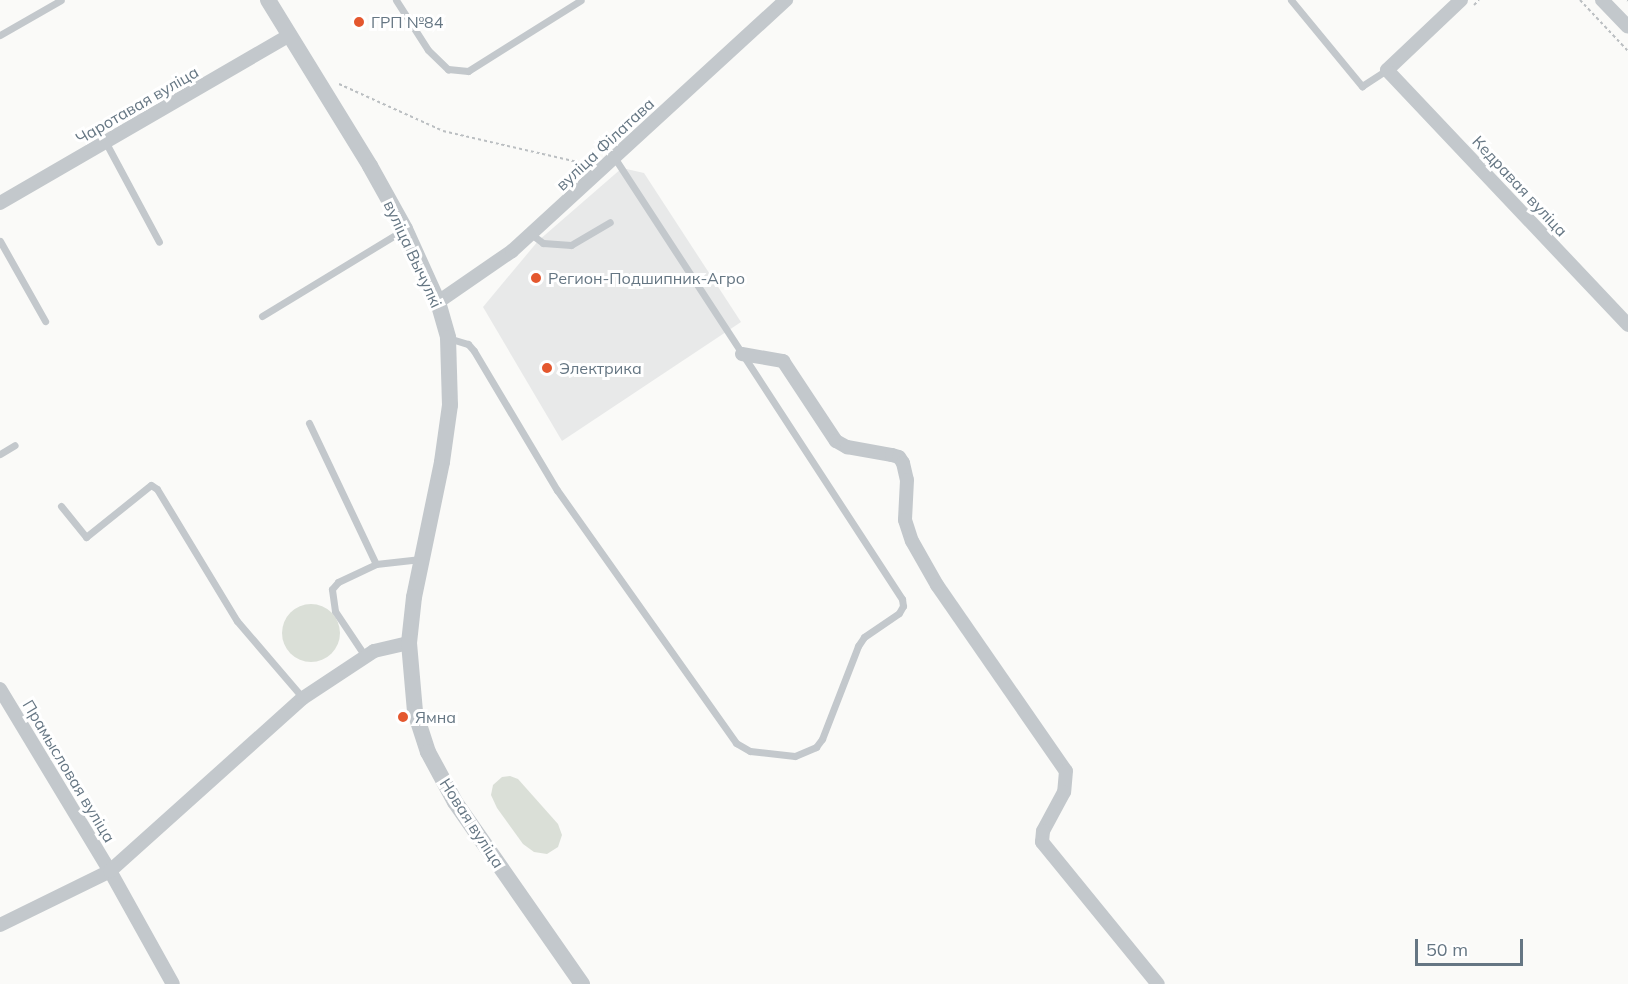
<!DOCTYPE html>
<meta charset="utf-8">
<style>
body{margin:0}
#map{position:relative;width:1628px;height:984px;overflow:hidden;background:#fafaf8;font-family:Mulish,sans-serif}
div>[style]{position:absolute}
.built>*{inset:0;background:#e8e9e9}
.green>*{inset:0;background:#dadfd7}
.round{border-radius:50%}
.path>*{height:2px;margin-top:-1px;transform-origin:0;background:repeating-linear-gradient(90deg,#bbbfc2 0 3px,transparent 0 6px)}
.service>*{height:7px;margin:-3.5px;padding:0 3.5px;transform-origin:3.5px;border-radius:3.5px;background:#c3c8cc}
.minor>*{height:14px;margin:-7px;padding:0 7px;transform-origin:7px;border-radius:7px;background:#c3c8cc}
.tertiary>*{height:16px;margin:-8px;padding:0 8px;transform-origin:8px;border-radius:8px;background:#c3c8cc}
.dots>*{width:16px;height:16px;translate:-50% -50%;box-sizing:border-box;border:3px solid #fff;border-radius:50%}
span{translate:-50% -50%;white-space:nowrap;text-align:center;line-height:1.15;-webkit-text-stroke:6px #fff;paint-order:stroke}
.poi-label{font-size:16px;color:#657683}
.left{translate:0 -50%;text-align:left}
.street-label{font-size:16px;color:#657683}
.scale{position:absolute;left:1415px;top:939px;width:108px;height:27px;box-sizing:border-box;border:3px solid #657683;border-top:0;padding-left:8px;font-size:18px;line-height:21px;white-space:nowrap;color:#657683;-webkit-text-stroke:4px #fff;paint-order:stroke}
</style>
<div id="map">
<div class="built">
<i style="clip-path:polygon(622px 168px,644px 173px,741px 322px,562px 441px,483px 307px,538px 241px)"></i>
</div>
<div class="green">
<i class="round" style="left:282px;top:604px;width:58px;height:58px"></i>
<i style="clip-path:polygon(510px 776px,518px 779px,558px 824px,562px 835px,558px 847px,547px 854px,534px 852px,523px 844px,497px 808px,491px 795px,493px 785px,502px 777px)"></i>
</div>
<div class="path">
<i style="left:1580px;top:0;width:70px;rotate:46.7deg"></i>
<i style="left:1627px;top:0;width:1px;rotate:45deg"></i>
<i style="left:1474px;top:5px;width:7px;rotate:-45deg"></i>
<i style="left:339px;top:84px;width:114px;rotate:24.3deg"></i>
<i style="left:443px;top:131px;width:147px;rotate:13deg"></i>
</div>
<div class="service">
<i style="left:396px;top:0;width:59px;rotate:57.4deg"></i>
<i style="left:428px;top:50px;width:28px;rotate:44deg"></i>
<i style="left:448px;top:69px;width:20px;rotate:6deg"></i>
<i style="left:468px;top:71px;width:133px;rotate:-32.1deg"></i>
<i style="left:1291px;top:0;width:112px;rotate:50.5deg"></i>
<i style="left:1362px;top:86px;width:30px;rotate:-33deg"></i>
<i style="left:0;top:35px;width:70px;rotate:-29.8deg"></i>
<i style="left:106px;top:143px;width:112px;rotate:61.8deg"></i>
<i style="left:531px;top:234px;width:15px;rotate:37deg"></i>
<i style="left:543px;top:243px;width:28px;rotate:4deg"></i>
<i style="left:571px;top:245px;width:45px;rotate:-30.5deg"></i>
<i style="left:0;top:241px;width:92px;rotate:60.6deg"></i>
<i style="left:262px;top:316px;width:167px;rotate:-31.3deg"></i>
<i style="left:448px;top:338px;width:21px;rotate:17deg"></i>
<i style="left:468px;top:344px;width:9px;rotate:49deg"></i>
<i style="left:474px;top:351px;width:162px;rotate:59.2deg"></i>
<i style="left:557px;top:490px;width:310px;rotate:54.7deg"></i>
<i style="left:736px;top:743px;width:16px;rotate:30deg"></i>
<i style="left:750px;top:751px;width:45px;rotate:6.3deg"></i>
<i style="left:795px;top:756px;width:23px;rotate:-23deg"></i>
<i style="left:816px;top:747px;width:10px;rotate:-53deg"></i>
<i style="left:822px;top:739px;width:100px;rotate:-68.8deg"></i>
<i style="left:858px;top:646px;width:11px;rotate:-56deg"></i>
<i style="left:864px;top:637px;width:42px;rotate:-34.4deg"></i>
<i style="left:899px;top:613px;width:8px;rotate:-60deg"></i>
<i style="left:903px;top:606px;width:7px;rotate:-98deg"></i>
<i style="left:902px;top:599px;width:528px;rotate:-123.09deg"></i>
<i style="left:309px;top:423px;width:156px;rotate:64.6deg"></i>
<i style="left:376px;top:564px;width:45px;rotate:-6.3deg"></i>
<i style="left:0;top:454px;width:17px;rotate:-31deg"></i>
<i style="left:61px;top:506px;width:40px;rotate:51deg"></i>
<i style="left:86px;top:537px;width:83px;rotate:-38.7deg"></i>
<i style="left:151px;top:485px;width:7px;rotate:34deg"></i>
<i style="left:157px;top:489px;width:154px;rotate:58.8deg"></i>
<i style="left:237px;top:621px;width:101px;rotate:49.4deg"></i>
<i style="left:365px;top:656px;width:54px;rotate:-123.7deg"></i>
<i style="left:335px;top:611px;width:22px;rotate:-98deg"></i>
<i style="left:332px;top:589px;width:9px;rotate:-49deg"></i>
<i style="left:338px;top:582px;width:42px;rotate:-25.3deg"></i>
</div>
<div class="minor">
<i style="left:1461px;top:0;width:102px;rotate:136.6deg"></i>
<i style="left:1387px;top:70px;width:351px;rotate:46.6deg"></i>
<i style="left:1602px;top:0;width:37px;rotate:46deg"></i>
<i style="left:0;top:203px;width:335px;rotate:-30.1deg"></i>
<i style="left:438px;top:302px;width:90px;rotate:-34.6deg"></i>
<i style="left:512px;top:251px;width:372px;rotate:-42.5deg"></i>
<i style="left:742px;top:354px;width:42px;rotate:9.7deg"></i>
<i style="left:783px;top:361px;width:96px;rotate:56.5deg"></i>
<i style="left:836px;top:441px;width:13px;rotate:29deg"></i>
<i style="left:847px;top:447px;width:46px;rotate:10.1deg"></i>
<i style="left:892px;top:455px;width:7px;rotate:16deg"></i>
<i style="left:899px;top:457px;width:7px;rotate:56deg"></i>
<i style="left:903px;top:463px;width:17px;rotate:77deg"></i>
<i style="left:907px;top:480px;width:40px;rotate:92.9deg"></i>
<i style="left:905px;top:520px;width:22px;rotate:72deg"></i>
<i style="left:912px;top:541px;width:51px;rotate:60.4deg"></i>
<i style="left:937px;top:585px;width:226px;rotate:55.3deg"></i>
<i style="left:1066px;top:771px;width:21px;rotate:95deg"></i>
<i style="left:1064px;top:792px;width:44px;rotate:118.3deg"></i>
<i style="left:1043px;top:831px;width:11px;rotate:95deg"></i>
<i style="left:1042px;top:842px;width:183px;rotate:50.8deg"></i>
<i style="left:0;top:689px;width:213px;rotate:58.9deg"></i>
<i style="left:110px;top:871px;width:129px;rotate:60.9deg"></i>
<i style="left:0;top:925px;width:123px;rotate:-26.1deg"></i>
<i style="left:110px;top:871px;width:259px;rotate:-41.9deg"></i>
<i style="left:303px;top:698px;width:85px;rotate:-33.5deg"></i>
<i style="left:374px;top:651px;width:36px;rotate:-13deg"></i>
</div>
<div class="tertiary">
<i style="left:268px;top:0;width:195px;rotate:58.4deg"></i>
<i style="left:370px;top:166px;width:72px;rotate:60.9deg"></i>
<i style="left:405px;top:229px;width:80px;rotate:65.7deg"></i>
<i style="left:438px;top:302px;width:37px;rotate:74deg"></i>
<i style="left:448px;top:338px;width:67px;rotate:88.3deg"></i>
<i style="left:450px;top:405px;width:58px;rotate:98deg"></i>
<i style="left:442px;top:462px;width:138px;rotate:101.7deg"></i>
<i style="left:414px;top:597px;width:46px;rotate:96.2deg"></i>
<i style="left:409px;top:643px;width:69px;rotate:85deg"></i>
<i style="left:415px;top:712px;width:42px;rotate:72deg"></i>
<i style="left:428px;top:752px;width:57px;rotate:61.6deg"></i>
<i style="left:455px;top:802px;width:222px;rotate:55.1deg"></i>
</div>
<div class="dots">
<i style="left:359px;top:22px;background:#e4572e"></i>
<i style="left:536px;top:278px;background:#e4572e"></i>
<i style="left:547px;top:368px;background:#e4572e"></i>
<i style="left:403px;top:717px;background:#e4572e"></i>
</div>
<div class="poi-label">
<span class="left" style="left:371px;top:22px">ГРП №84</span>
<span class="left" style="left:548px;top:278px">Регион-Подшипник-Агро</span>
<span class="left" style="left:559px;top:368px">Электрика</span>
<span class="left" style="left:415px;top:717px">Ямна</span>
</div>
<div class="street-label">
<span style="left:137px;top:105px;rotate:-30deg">Чаротавая вуліца</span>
<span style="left:605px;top:144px;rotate:-43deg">вуліца Філатава</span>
<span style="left:1520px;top:186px;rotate:47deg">Кедравая вуліца</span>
<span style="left:413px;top:254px;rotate:65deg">вуліца Вычулкі</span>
<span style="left:69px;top:771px;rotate:59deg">Прамысловая вуліца</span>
<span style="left:472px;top:823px;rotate:57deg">Новая вуліца</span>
</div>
<div class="scale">50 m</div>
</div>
